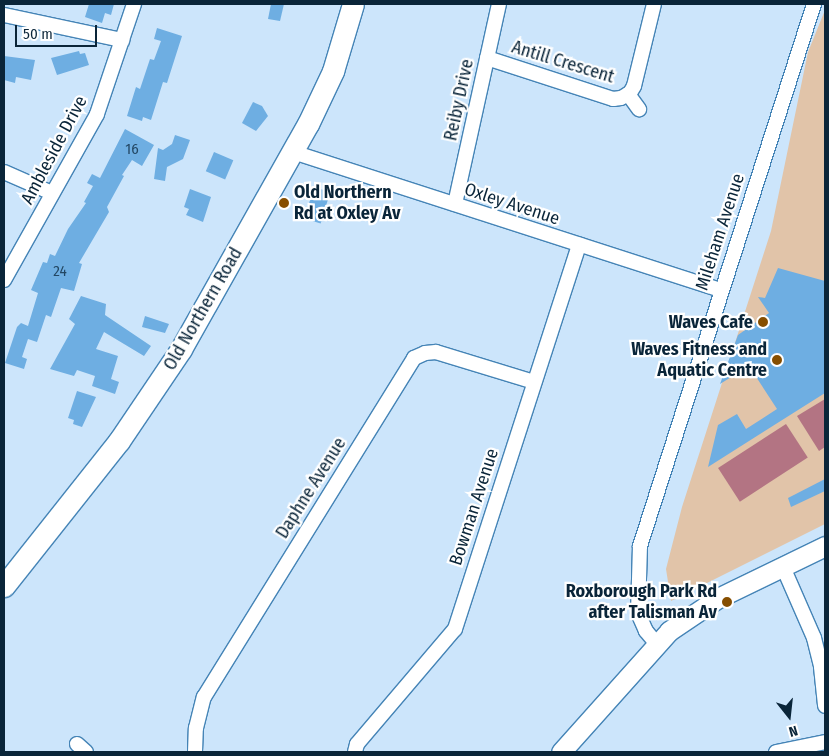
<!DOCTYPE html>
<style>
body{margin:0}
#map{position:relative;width:829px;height:756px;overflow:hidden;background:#cce5fb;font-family:"Fira Sans Condensed",sans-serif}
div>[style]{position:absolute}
.green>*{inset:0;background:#e1c4a9}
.water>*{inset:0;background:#b37483;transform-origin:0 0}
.building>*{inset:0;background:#6eaee2;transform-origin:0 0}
.roads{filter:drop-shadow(1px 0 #4584b6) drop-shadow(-1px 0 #4584b6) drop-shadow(0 1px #4584b6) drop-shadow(0 -1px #4584b6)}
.street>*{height:14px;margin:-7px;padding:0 7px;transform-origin:7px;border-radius:7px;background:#fff}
.secondary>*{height:19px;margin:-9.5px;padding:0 9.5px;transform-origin:9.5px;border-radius:9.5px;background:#fff}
.primary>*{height:21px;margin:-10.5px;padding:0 10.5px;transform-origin:10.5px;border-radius:10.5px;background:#fff}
.dots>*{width:14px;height:14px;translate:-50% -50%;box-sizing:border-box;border:2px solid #fff;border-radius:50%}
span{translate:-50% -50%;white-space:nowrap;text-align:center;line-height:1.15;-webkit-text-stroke:4.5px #fff;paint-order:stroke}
.number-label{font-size:15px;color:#234763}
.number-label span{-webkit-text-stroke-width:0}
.street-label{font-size:18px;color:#0a2539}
.poi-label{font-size:18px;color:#0a2539;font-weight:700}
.left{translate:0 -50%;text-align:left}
.right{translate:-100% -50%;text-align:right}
.frame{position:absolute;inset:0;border:5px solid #0a2539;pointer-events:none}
.north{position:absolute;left:764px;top:691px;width:50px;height:50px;-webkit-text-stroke:4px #fff;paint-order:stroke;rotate:164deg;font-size:14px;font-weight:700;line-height:20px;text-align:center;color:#0a2539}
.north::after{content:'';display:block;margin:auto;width:18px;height:22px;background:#0a2539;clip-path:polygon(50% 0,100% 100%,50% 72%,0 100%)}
.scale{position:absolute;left:15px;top:25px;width:82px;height:22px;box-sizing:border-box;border:2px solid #0a2539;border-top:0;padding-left:6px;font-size:15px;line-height:18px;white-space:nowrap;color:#0a2539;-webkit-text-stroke:4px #fff;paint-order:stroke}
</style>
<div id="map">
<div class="green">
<i style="clip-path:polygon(825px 10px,825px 524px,671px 601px,666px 569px,682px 507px,771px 231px,808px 52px)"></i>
</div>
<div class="water">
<i style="clip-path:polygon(825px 399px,825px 447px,819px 451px,797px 416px)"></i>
<i style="left:786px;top:424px;width:40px;height:81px;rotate:57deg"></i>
</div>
<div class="building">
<i style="clip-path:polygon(89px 4px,114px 4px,111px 15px,105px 13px,102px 23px,85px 17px)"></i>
<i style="clip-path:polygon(271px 4px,284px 4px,280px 21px,268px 19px)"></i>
<i style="clip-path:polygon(157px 28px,182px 36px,167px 83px,163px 82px,151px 120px,143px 117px,142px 121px,127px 116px,136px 87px,140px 89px,150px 59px,154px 60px,161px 41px,154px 39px)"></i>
<i style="clip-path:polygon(79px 51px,80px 54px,85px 53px,89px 65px,57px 75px,51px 58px)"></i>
<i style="clip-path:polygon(4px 56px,35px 60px,31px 80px,16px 77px,15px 83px,4px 80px)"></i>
<i style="clip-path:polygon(253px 102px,262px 106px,268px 116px,256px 131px,242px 123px)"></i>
<i style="clip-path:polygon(125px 129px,154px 145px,142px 166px,132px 160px,122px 175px,124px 176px,107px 207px,109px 212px,79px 263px,82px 264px,74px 291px,61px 288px,51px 317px,46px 315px,37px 342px,28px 339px,22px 357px,27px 359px,24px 369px,5px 363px,17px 327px,21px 323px,28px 326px,38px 293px,31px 290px,43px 262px,47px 263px,50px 254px,55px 256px,68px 229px,86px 203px,84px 202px,93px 186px,87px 183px,92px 174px,100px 178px)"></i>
<i style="clip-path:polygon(175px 135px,190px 140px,183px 159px,167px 167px,165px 181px,154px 179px,158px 148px,163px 150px,172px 144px)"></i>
<i style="left:214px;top:152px;width:21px;height:21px;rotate:23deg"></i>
<i style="left:314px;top:187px;width:17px;height:33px;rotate:17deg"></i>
<i style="clip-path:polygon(190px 189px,211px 197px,203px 222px,186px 215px,189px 209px,184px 207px)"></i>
<i style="clip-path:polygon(778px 268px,825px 281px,825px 393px,708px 467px,718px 425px,737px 414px,746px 429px,777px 409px,749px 366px,720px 384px,738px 335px,769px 313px,758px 297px,765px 298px)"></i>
<i style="clip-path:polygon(81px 296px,106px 304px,105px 315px,151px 346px,144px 356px,104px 332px,96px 349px,118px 356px,111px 379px,119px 382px,115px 394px,92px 386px,95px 376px,77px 370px,74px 376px,50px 369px,75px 324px,69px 319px)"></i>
<i style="clip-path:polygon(145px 316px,169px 324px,165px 333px,142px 327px)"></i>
<i style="clip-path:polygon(77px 391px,96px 397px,82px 427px,73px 424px,74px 420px,68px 418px)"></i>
<i style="clip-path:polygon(825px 479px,825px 491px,791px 507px,788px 498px)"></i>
</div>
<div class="roads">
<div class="street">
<i style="left:4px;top:15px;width:121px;rotate:12deg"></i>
<i style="left:487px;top:58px;width:133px;rotate:18deg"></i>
<i style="left:613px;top:99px;width:8px;rotate:-7deg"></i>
<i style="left:621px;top:98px;width:10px;rotate:-29deg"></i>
<i style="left:630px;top:93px;width:8px;rotate:-60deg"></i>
<i style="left:634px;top:86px;width:84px;rotate:-76.3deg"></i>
<i style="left:628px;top:94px;width:19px;rotate:54deg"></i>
<i style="left:293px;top:152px;width:450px;rotate:17.9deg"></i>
<i style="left:4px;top:172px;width:52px;rotate:23.6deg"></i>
<i style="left:455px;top:204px;width:205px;rotate:-77.6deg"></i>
<i style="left:4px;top:280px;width:190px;rotate:-60.7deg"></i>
<i style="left:97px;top:114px;width:116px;rotate:-71.4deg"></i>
<i style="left:783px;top:567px;width:77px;rotate:66.4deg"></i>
<i style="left:814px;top:638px;width:30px;rotate:76deg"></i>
<i style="left:821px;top:667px;width:39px;rotate:84deg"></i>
<i style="left:656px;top:643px;width:16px;rotate:-130deg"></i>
<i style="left:646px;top:631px;width:20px;rotate:-114deg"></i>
<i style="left:638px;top:613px;width:67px;rotate:-88.3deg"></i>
<i style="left:640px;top:546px;width:569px;rotate:-72.2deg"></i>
<i style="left:77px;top:744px;width:12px;rotate:42deg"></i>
<i style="left:195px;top:752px;width:24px;rotate:-88deg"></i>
<i style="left:196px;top:728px;width:32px;rotate:-76deg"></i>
<i style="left:204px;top:697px;width:399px;rotate:-58.2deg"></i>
<i style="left:414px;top:358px;width:12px;rotate:-24deg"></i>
<i style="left:425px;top:353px;width:11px;rotate:-5deg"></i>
<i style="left:436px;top:352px;width:102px;rotate:17deg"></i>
<i style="left:355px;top:752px;width:8px;rotate:-76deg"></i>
<i style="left:357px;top:744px;width:151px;rotate:-49.6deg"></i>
<i style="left:455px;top:629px;width:404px;rotate:-72.1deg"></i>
<i style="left:776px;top:752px;width:50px;rotate:-11.5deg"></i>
</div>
<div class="secondary">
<i style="left:561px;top:752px;width:162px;rotate:-48.2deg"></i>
<i style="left:669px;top:631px;width:59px;rotate:-34deg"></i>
<i style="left:718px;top:598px;width:119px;rotate:-25.9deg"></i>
</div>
<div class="primary">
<i style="left:4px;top:586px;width:185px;rotate:-51.6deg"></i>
<i style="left:119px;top:441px;width:111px;rotate:-56deg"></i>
<i style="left:181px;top:349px;width:258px;rotate:-60.6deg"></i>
<i style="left:308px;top:124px;width:59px;rotate:-64.7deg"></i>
<i style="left:333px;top:71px;width:70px;rotate:-73.4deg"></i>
</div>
</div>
<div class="dots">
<i style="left:284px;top:203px;background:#864e00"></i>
<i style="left:763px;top:322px;background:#864e00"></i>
<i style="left:777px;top:360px;background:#864e00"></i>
<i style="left:727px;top:602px;background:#864e00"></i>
</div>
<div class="number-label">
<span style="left:132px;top:150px">16</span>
<span style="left:60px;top:272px">24</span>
</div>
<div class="street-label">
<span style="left:563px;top:62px;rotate:17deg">Antill Crescent</span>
<span style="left:459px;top:100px;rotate:-78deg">Reiby Drive</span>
<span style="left:54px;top:150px;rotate:-62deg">Ambleside Drive</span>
<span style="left:512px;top:204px;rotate:18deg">Oxley Avenue</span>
<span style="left:720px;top:232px;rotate:-72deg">Mileham Avenue</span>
<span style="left:203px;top:309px;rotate:-60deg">Old Northern Road</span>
<span style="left:311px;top:488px;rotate:-58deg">Daphne Avenue</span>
<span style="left:474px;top:507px;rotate:-72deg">Bowman Avenue</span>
</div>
<div class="poi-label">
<span class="left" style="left:294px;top:203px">Old Northern<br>Rd at Oxley Av</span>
<span class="right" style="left:753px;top:322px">Waves Cafe</span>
<span class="right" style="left:767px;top:360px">Waves Fitness and<br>Aquatic Centre</span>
<span class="right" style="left:717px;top:602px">Roxborough Park Rd<br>after Talisman Av</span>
</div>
<div class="frame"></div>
<div class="north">N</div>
<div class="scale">50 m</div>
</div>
